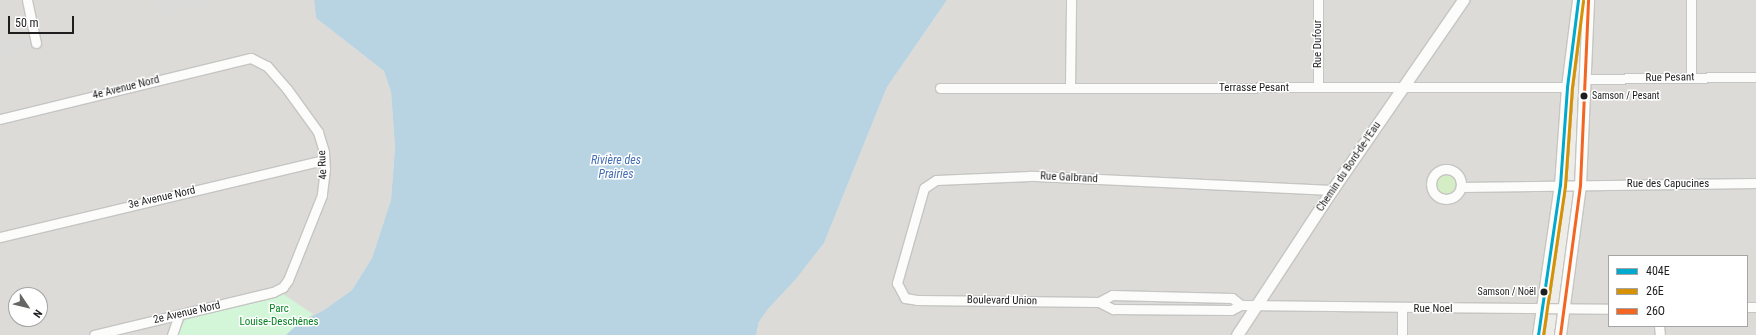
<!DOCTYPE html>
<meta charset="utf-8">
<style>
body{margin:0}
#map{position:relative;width:1756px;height:335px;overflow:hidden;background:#edece7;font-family:"Roboto Condensed",sans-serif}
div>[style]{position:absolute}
.residential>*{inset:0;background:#dcdbd8}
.grass>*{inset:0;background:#d4edc4}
.round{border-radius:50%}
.park>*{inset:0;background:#d3f5d8}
.parking>*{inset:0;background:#dbdbd9}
.water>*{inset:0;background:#b8d4e2}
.roads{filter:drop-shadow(1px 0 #c5c5c3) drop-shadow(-1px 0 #c5c5c3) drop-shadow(0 1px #c5c5c3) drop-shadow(0 -1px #c5c5c3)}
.minor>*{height:9px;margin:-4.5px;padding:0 4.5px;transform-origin:4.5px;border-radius:4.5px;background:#fcfcfb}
.minor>.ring{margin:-4.5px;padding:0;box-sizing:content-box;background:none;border:9px solid #fcfcfb;border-radius:50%}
.tertiary>*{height:11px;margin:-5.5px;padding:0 5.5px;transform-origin:5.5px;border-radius:5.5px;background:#fcfcfb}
.bus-1>*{height:3px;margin:-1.5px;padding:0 1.5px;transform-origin:1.5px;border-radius:1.5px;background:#00a9ce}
.bus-2>*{height:3px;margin:-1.5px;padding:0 1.5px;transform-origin:1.5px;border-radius:1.5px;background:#d69204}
.bus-3>*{height:3px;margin:-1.5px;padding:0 1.5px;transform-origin:1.5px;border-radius:1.5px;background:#f26522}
.dots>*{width:11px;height:11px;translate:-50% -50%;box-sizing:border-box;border:2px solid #fff;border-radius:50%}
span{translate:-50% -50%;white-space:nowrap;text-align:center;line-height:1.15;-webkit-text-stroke:3px #fff;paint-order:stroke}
.bus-label{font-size:10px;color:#1e1e1e}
.left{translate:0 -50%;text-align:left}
.right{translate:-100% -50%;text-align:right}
.street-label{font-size:11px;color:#1e1e1e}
.park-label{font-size:11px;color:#058421}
.water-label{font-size:12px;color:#456db4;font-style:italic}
.legend{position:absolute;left:1608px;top:255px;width:140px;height:72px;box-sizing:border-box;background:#fff;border:1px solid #a5a5a5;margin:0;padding:5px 7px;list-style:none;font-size:12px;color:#1e1e1e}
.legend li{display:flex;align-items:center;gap:8px;height:20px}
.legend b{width:20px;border:1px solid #a5a5a5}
.north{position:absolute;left:8px;top:287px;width:40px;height:40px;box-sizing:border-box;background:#fff;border:1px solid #a5a5a5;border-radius:50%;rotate:125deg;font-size:11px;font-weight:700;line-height:16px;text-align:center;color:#1e1e1e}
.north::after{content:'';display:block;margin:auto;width:14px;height:18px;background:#666664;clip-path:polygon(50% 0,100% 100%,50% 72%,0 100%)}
.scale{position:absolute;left:8px;top:16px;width:66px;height:18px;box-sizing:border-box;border:2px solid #1e1e1e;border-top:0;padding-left:5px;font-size:12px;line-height:14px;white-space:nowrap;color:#1e1e1e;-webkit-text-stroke:3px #fff;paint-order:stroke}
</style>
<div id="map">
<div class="residential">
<i style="clip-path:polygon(evenodd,0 0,314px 0,316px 18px,384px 71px,391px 92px,395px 147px,391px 200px,372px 258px,352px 290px,324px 310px,299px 323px,286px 335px,0 335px,0 0,16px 295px,40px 295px,40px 319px,16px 319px,16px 295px)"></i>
<i style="clip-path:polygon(947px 0,1578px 0,1538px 335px,756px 335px,759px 322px,768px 309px,796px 279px,824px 243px,887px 87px)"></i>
<i style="clip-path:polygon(evenodd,1587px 0,1756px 0,1756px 335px,1560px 335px,1580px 185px,1587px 0,1609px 256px,1747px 256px,1747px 326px,1609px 326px,1609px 256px)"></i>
</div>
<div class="grass">
<i class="round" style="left:1431px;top:169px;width:30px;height:30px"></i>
</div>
<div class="park">
<i style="clip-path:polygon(283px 294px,313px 314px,286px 335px,177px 335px,186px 318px)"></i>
</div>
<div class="parking">
<i style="clip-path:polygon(154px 0,226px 0,158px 16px)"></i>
<i style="clip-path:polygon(28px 36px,31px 49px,0 56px,0 43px)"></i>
</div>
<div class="water">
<i style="clip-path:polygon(314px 0,947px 0,887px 87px,824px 243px,796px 279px,768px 309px,759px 322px,756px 335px,286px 335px,299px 323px,324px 310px,352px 290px,372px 258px,391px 200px,395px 147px,391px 92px,384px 71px,316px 18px)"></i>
</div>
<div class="roads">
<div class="minor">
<i style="left:27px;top:0;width:44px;rotate:78.2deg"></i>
<i style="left:1691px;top:0;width:77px;rotate:90deg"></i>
<i style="left:1584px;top:79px;width:172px;rotate:-0.7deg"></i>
<i style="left:1318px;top:87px;width:87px;rotate:-90deg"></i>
<i style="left:940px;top:88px;width:627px;rotate:-0.09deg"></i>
<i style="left:1070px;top:88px;width:88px;rotate:-89.3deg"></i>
<i style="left:0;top:119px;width:258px;rotate:-13.7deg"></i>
<i style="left:251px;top:58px;width:18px;rotate:27deg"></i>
<i style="left:267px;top:66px;width:30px;rotate:49deg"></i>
<i style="left:287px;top:89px;width:53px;rotate:54.2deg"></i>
<i style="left:318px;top:132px;width:21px;rotate:73deg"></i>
<i style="left:324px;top:152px;width:17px;rotate:87deg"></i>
<i style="left:325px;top:169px;width:26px;rotate:97deg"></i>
<i style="left:322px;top:195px;width:92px;rotate:111.8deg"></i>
<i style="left:288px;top:280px;width:9px;rotate:126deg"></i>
<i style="left:283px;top:287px;width:11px;rotate:153deg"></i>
<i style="left:273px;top:292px;width:184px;rotate:166.5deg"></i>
<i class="ring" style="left:1431px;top:169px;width:21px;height:21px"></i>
<i style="left:1461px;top:187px;width:295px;rotate:-0.8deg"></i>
<i style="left:1332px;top:190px;width:302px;rotate:-177.3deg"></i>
<i style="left:1030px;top:176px;width:94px;rotate:177.6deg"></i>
<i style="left:936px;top:180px;width:14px;rotate:146deg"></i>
<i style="left:924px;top:188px;width:99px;rotate:105.9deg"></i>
<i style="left:897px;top:283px;width:17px;rotate:62deg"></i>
<i style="left:905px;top:298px;width:12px;rotate:9deg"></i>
<i style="left:917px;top:300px;width:182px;rotate:0.6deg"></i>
<i style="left:1099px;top:302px;width:16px;rotate:27deg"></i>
<i style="left:1113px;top:309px;width:118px;rotate:0.5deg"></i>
<i style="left:1231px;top:310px;width:11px;rotate:-27deg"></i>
<i style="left:1241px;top:305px;width:368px;rotate:0.6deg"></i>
<i style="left:0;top:237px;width:333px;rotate:-13.4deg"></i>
<i style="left:1099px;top:302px;width:15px;rotate:-28deg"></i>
<i style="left:1112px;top:295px;width:120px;rotate:1.4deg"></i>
<i style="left:1232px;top:298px;width:11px;rotate:38deg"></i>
<i style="left:1747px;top:307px;width:9px"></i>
<i style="left:1659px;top:326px;width:9px;rotate:84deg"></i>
<i style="left:172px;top:335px;width:21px;rotate:-71deg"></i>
<i style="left:1402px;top:335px;width:27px;rotate:-90deg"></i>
</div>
<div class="tertiary">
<i style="left:1237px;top:335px;width:173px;rotate:-56.8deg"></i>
<i style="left:1332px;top:190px;width:231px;rotate:-55.4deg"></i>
<i style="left:1538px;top:335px;width:152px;rotate:-81.7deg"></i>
<i style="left:1560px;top:185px;width:98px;rotate:-85.9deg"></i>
<i style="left:1567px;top:87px;width:88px;rotate:-82.8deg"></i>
<i style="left:1560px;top:335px;width:151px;rotate:-82.4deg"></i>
<i style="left:1580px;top:185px;width:185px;rotate:-87.5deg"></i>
</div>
</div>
<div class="bus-1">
<i style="left:1538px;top:335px;width:152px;rotate:-81.7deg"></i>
<i style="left:1560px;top:185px;width:98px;rotate:-85.9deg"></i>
<i style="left:1567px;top:87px;width:88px;rotate:-82.8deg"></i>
</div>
<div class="bus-2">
<i style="left:1543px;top:335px;width:151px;rotate:-81.6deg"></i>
<i style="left:1565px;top:186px;width:99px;rotate:-86deg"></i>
<i style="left:1572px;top:87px;width:87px;rotate:-82.7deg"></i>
</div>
<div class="bus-3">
<i style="left:1560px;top:335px;width:151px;rotate:-82.4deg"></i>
<i style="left:1580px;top:185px;width:185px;rotate:-87.5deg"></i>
</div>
<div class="dots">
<i style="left:1584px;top:96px;background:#1e1e1e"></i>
<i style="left:1544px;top:292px;background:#1e1e1e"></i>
</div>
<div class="bus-label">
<span class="left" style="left:1592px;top:96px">Samson / Pesant</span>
<span class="right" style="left:1536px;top:292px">Samson / Noël</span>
</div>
<div class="street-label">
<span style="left:1318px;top:44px;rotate:-90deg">Rue Dufour</span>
<span style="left:1670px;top:78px;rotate:-1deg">Rue Pesant</span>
<span style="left:126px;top:88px;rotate:-14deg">4e Avenue Nord</span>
<span style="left:1254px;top:88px">Terrasse Pesant</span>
<span style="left:323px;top:165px;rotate:-93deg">4e Rue</span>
<span style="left:1349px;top:167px;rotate:-56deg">Chemin du Bord-de-l'Eau</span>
<span style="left:1069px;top:178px;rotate:3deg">Rue Galbrand</span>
<span style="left:1668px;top:184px">Rue des Capucines</span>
<span style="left:162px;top:198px;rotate:-13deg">3e Avenue Nord</span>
<span style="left:1002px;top:301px;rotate:1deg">Boulevard Union</span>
<span style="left:1433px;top:309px">Rue Noel</span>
<span style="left:187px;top:313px;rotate:-13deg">2e Avenue Nord</span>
</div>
<div class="park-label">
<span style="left:279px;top:316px">Parc<br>Louise-Deschênes</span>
</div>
<div class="water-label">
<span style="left:616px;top:168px">Rivière des<br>Prairies</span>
</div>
<ul class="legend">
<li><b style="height:5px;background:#00a9ce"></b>404E</li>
<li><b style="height:5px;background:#d69204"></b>26E</li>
<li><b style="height:5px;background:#f26522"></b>26O</li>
</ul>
<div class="north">N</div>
<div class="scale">50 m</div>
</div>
